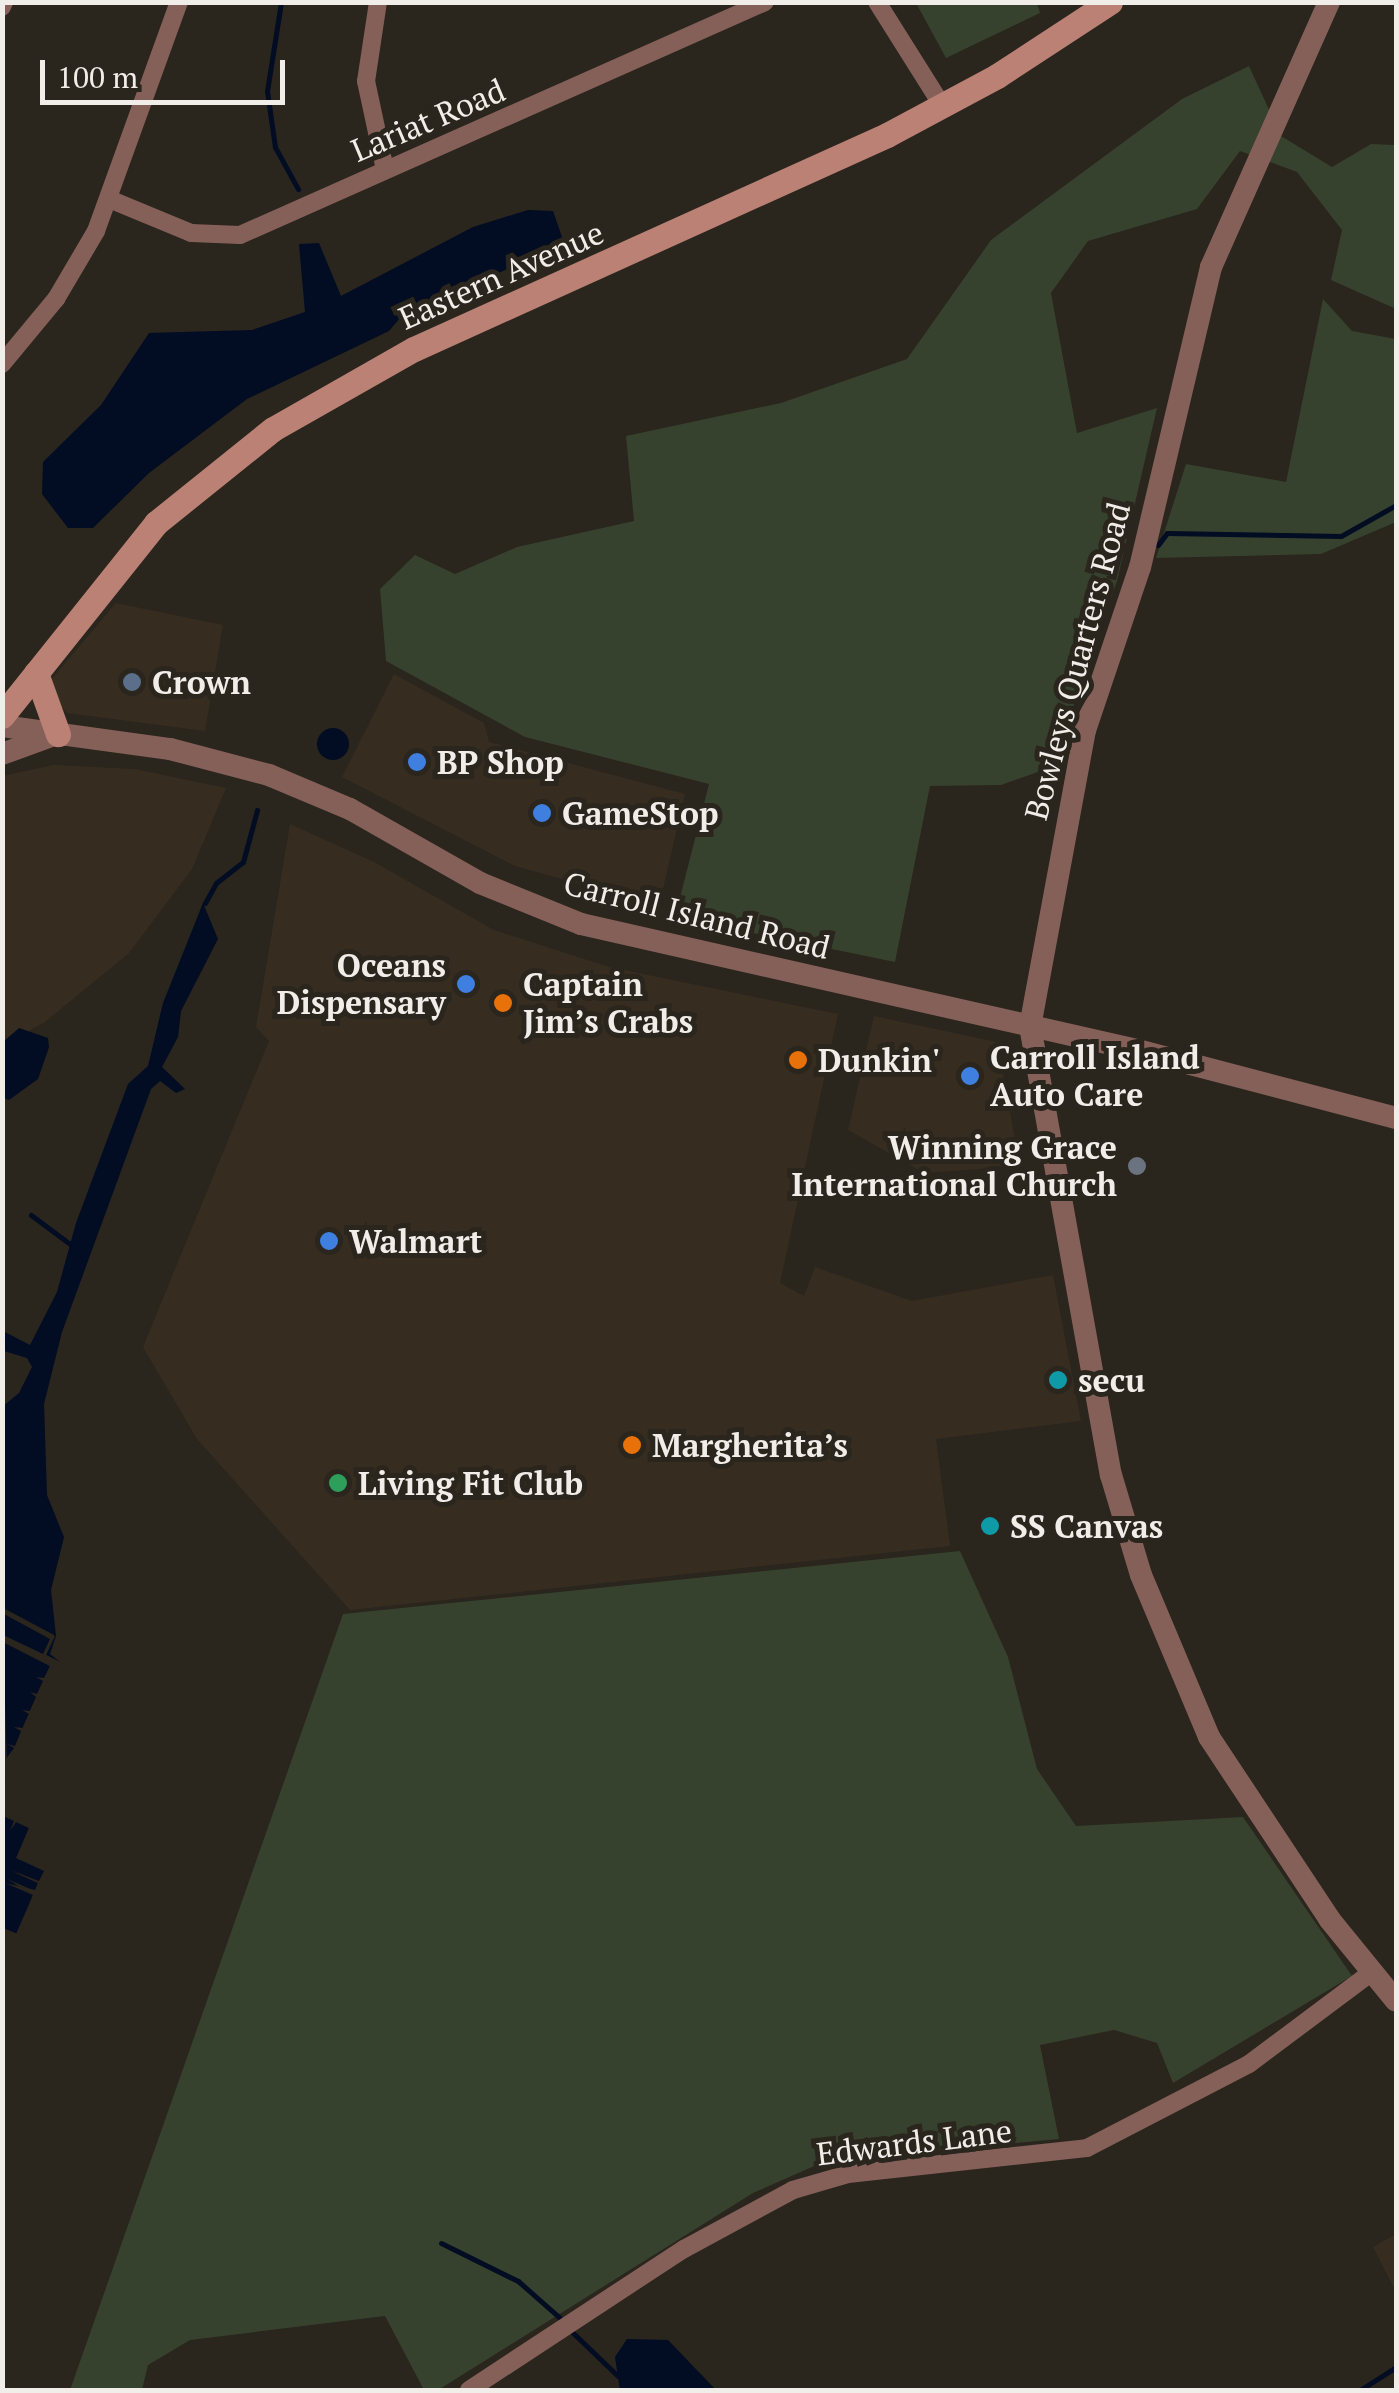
<!DOCTYPE html>
<meta charset="utf-8">
<style>
body{margin:0}
#map{position:relative;width:1399px;height:2393px;overflow:hidden;background:#2a251d;font-family:"PT Serif",serif}
div>[style]{position:absolute}
.built>*{inset:0;background:#362d20}
.green>*{inset:0;background:#36422d}
.water>*{inset:0;background:#020c23}
.round{border-radius:50%}
.pier>*{inset:0;background:#2a251d}
.stream>*{height:5px;margin:-2.5px;padding:0 2.5px;transform-origin:2.5px;border-radius:2.5px;background:#020c23}
.minor>*{height:18px;margin:-9px;padding:0 9px;transform-origin:9px;border-radius:9px;background:#856058}
.tertiary>*{height:22px;margin:-11px;padding:0 11px;transform-origin:11px;border-radius:11px;background:#856058}
.secondary>*{height:25px;margin:-12.5px;padding:0 12.5px;transform-origin:12.5px;border-radius:12.5px;background:#bb8175}
.dots>*{width:28px;height:28px;translate:-50% -50%;box-sizing:border-box;border:5px solid #2a251d;border-radius:50%}
span{translate:-50% -50%;white-space:nowrap;text-align:center;line-height:1.15;-webkit-text-stroke:10px #2a251d;paint-order:stroke}
.street-label{font-size:32px;color:#f1ede8}
.poi-label{font-size:32px;color:#f1ede8;font-weight:700}
.left{translate:0 -50%;text-align:left}
.right{translate:-100% -50%;text-align:right}
.frame{position:absolute;inset:0;border:5px solid #f1ede8;pointer-events:none}
.scale{position:absolute;left:40px;top:60px;width:245px;height:45px;box-sizing:border-box;border:5px solid #f1ede8;border-top:0;padding-left:12px;font-size:30px;line-height:35px;white-space:nowrap;color:#f1ede8;-webkit-text-stroke:8px #2a251d;paint-order:stroke}
</style>
<div id="map">
<div class="built">
<i style="clip-path:polygon(116px 603px,223px 625px,205px 731px,67px 713px,44px 688px)"></i>
<i style="clip-path:polygon(394px 674px,484px 723px,489px 742px,685px 794px,659px 906px,515px 866px,342px 777px)"></i>
<i style="clip-path:polygon(53px 765px,135px 769px,226px 788px,192px 869px,129px 953px,45px 1022px,3px 1045px,3px 776px)"></i>
<i style="clip-path:polygon(290px 824px,374px 862px,494px 930px,609px 967px,838px 1014px,780px 1283px,804px 1296px,815px 1267px,912px 1301px,1053px 1275px,1081px 1421px,936px 1439px,950px 1546px,350px 1610px,197px 1439px,143px 1347px,269px 1041px,256px 1027px)"></i>
<i style="clip-path:polygon(874px 1016px,997px 1042px,1020px 1166px,924px 1173px,848px 1130px)"></i>
<i style="clip-path:polygon(1396px 2234px,1396px 2292px,1373px 2247px)"></i>
</div>
<div class="green">
<i style="clip-path:polygon(916px 3px,1037px 3px,1040px 13px,946px 58px)"></i>
<i style="clip-path:polygon(1249px 66px,1281px 136px,1332px 167px,1371px 144px,1396px 145px,1396px 309px,1331px 280px,1342px 230px,1297px 172px,1240px 151px,1197px 209px,1088px 241px,1051px 293px,1077px 433px,1157px 408px,1117px 581px,1052px 767px,1001px 785px,930px 786px,895px 962px,675px 917px,709px 784px,525px 737px,386px 661px,380px 589px,415px 555px,455px 574px,517px 547px,634px 521px,626px 436px,781px 403px,907px 359px,991px 240px,1182px 99px)"></i>
<i style="clip-path:polygon(1323px 299px,1352px 331px,1396px 339px,1396px 522px,1321px 554px,1156px 558px,1186px 464px,1286px 482px)"></i>
<i style="clip-path:polygon(960px 1551px,1008px 1657px,1037px 1769px,1076px 1826px,1243px 1817px,1352px 1976px,1173px 2083px,1157px 2043px,1114px 2030px,1040px 2045px,1059px 2139px,828px 2160px,753px 2193px,438px 2390px,424px 2390px,385px 2316px,190px 2340px,148px 2365px,142px 2390px,70px 2390px,343px 1614px)"></i>
</div>
<div class="water">
<i style="clip-path:polygon(528px 210px,553px 211px,562px 237px,551px 249px,400px 318px,389px 331px,247px 399px,149px 473px,93px 528px,68px 528px,42px 494px,43px 462px,101px 405px,149px 333px,252px 330px,305px 312px,299px 244px,319px 243px,341px 296px,473px 227px)"></i>
<i class="round" style="left:317px;top:728px;width:32px;height:32px"></i>
<i style="clip-path:polygon(203px 903px,218px 939px,181px 1011px,178px 1037px,162px 1067px,185px 1089px,176px 1093px,160px 1081px,151px 1089px,62px 1332px,44px 1404px,47px 1495px,64px 1537px,51px 1590px,56px 1636px,50px 1654px,60px 1662px,46px 1655px,54px 1635px,3px 1608px,2px 1407px,19px 1393px,32px 1367px,27px 1358px,4px 1351px,3px 1331px,30px 1345px,57px 1292px,76px 1223px,128px 1084px,148px 1066px,163px 1003px)"></i>
<i style="clip-path:polygon(19px 1028px,48px 1038px,49px 1047px,38px 1079px,9px 1100px,3px 1098px,3px 1042px)"></i>
<i style="clip-path:polygon(2px 1613px,50px 1639px,44px 1655px,3px 1635px)"></i>
<i style="clip-path:polygon(3px 1642px,50px 1666px,22px 1729px,16px 1728px,22px 1731px,7px 1765px)"></i>
<i style="clip-path:polygon(3px 1816px,14px 1821px,12px 1828px,16px 1822px,29px 1828px,18px 1856px,45px 1870px,40px 1882px,12px 1870px,38px 1883px,35px 1891px,7px 1879px,33px 1895px,16px 1934px,3px 1928px)"></i>
<i style="clip-path:polygon(627px 2339px,668px 2340px,716px 2390px,620px 2390px,615px 2357px)"></i>
</div>
<div class="pier">
<i style="clip-path:polygon(3px 1608px,55px 1636px,46px 1655px,64px 1664px,53px 1667px,3px 1784px,3px 1763px,14px 1748px,7px 1744px,15px 1746px,21px 1731px,14px 1727px,23px 1728px,29px 1714px,22px 1710px,30px 1711px,36px 1697px,30px 1692px,37px 1694px,43px 1681px,36px 1677px,44px 1678px,50px 1666px,3px 1642px,3px 1635px,43px 1654px,50px 1639px)"></i>
<i style="clip-path:polygon(2px 1811px,33px 1825px,24px 1856px,50px 1870px,2px 1974px,15px 1942px,3px 1937px,3px 1928px,18px 1934px,33px 1895px,5px 1883px,35px 1890px,38px 1883px,11px 1871px,39px 1881px,44px 1871px,16px 1858px,29px 1828px,16px 1822px,10px 1831px,14px 1821px)"></i>
</div>
<div class="stream">
<i style="left:281px;top:2px;width:90px;rotate:98.9deg"></i>
<i style="left:267px;top:91px;width:57px;rotate:81.9deg"></i>
<i style="left:275px;top:147px;width:48px;rotate:61.3deg"></i>
<i style="left:1158px;top:545px;width:15px;rotate:-53deg"></i>
<i style="left:1167px;top:533px;width:174px;rotate:1deg"></i>
<i style="left:1341px;top:536px;width:63px;rotate:-29.4deg"></i>
<i style="left:205px;top:903px;width:23px;rotate:-61deg"></i>
<i style="left:216px;top:883px;width:34px;rotate:-38deg"></i>
<i style="left:243px;top:862px;width:54px;rotate:-74.9deg"></i>
<i style="left:31px;top:1215px;width:49px;rotate:36.6deg"></i>
<i style="left:441px;top:2243px;width:86px;rotate:26.3deg"></i>
<i style="left:518px;top:2281px;width:55px;rotate:41.3deg"></i>
<i style="left:570px;top:2330px;width:66px;rotate:43.8deg"></i>
<i style="left:1360px;top:2390px;width:43px;rotate:-32.6deg"></i>
</div>
<div class="minor">
<i style="left:378px;top:2px;width:80px;rotate:98.6deg"></i>
<i style="left:366px;top:81px;width:91px;rotate:77.9deg"></i>
<i style="left:877px;top:2px;width:124px;rotate:57.8deg"></i>
<i style="left:2px;top:7px;width:5px;rotate:-68deg"></i>
<i style="left:109px;top:199px;width:89px;rotate:22.5deg"></i>
<i style="left:191px;top:233px;width:49px;rotate:2.3deg"></i>
<i style="left:240px;top:235px;width:574px;rotate:-23.93deg"></i>
<i style="left:2px;top:364px;width:85px;rotate:-50.3deg"></i>
<i style="left:56px;top:299px;width:79px;rotate:-59.5deg"></i>
<i style="left:96px;top:231px;width:244px;rotate:-70.1deg"></i>
<i style="left:469px;top:2390px;width:257px;rotate:-33.3deg"></i>
<i style="left:684px;top:2249px;width:124px;rotate:-28.4deg"></i>
<i style="left:793px;top:2190px;width:57px;rotate:-16.2deg"></i>
<i style="left:848px;top:2174px;width:240px;rotate:-6.2deg"></i>
<i style="left:1087px;top:2148px;width:182px;rotate:-27.4deg"></i>
<i style="left:1249px;top:2064px;width:154px;rotate:-36.8deg"></i>
</div>
<div class="tertiary">
<i style="left:1329px;top:2px;width:290px;rotate:114deg"></i>
<i style="left:1211px;top:267px;width:308px;rotate:103.3deg"></i>
<i style="left:1140px;top:567px;width:172px;rotate:108.6deg"></i>
<i style="left:1085px;top:730px;width:301px;rotate:100.5deg"></i>
<i style="left:1030px;top:1026px;width:456px;rotate:79.8deg"></i>
<i style="left:1111px;top:1475px;width:104px;rotate:73.3deg"></i>
<i style="left:1141px;top:1575px;width:176px;rotate:67.2deg"></i>
<i style="left:1209px;top:1737px;width:219px;rotate:56.5deg"></i>
<i style="left:1330px;top:1920px;width:104px;rotate:50.8deg"></i>
<i style="left:2px;top:726px;width:170px;rotate:7.8deg"></i>
<i style="left:170px;top:749px;width:102px;rotate:14.7deg"></i>
<i style="left:269px;top:775px;width:88px;rotate:22.8deg"></i>
<i style="left:350px;top:809px;width:150px;rotate:29.6deg"></i>
<i style="left:480px;top:883px;width:109px;rotate:22.1deg"></i>
<i style="left:581px;top:924px;width:570px;rotate:12.77deg"></i>
<i style="left:1137px;top:1050px;width:268px;rotate:14.7deg"></i>
<i style="left:2px;top:754px;width:55px;rotate:-20.1deg"></i>
</div>
<div class="secondary">
<i style="left:36px;top:673px;width:65px;rotate:70.2deg"></i>
<i style="left:2px;top:716px;width:247px;rotate:-51.4deg"></i>
<i style="left:156px;top:523px;width:150px;rotate:-38.8deg"></i>
<i style="left:273px;top:429px;width:162px;rotate:-29.6deg"></i>
<i style="left:414px;top:349px;width:519px;rotate:-24.34deg"></i>
<i style="left:887px;top:135px;width:125px;rotate:-28.2deg"></i>
<i style="left:997px;top:76px;width:135px;rotate:-33.2deg"></i>
</div>
<div class="dots">
<i style="left:132px;top:682px;background:#5c6f8a"></i>
<i style="left:417px;top:762px;background:#3f7fe0"></i>
<i style="left:542px;top:813px;background:#3f7fe0"></i>
<i style="left:466px;top:984px;background:#3f7fe0"></i>
<i style="left:503px;top:1003px;background:#e8710a"></i>
<i style="left:798px;top:1060px;background:#e8710a"></i>
<i style="left:970px;top:1076px;background:#3f7fe0"></i>
<i style="left:1137px;top:1166px;background:#6b7280"></i>
<i style="left:329px;top:1241px;background:#3f7fe0"></i>
<i style="left:1058px;top:1380px;background:#0f9aa8"></i>
<i style="left:632px;top:1445px;background:#e8710a"></i>
<i style="left:338px;top:1483px;background:#2e9e5b"></i>
<i style="left:990px;top:1526px;background:#0f9aa8"></i>
</div>
<div class="street-label">
<span style="left:428px;top:120px;rotate:-23deg">Lariat Road</span>
<span style="left:501px;top:275px;rotate:-24deg">Eastern Avenue</span>
<span style="left:1077px;top:661px;rotate:-75deg">Bowleys Quarters Road</span>
<span style="left:697px;top:915px;rotate:14deg">Carroll Island Road</span>
<span style="left:914px;top:2142px;rotate:-7deg">Edwards Lane</span>
</div>
<div class="poi-label">
<span class="left" style="left:152px;top:682px">Crown</span>
<span class="left" style="left:437px;top:762px">BP Shop</span>
<span class="left" style="left:562px;top:813px">GameStop</span>
<span class="right" style="left:446px;top:984px">Oceans<br>Dispensary</span>
<span class="left" style="left:523px;top:1003px">Captain<br>Jim’s Crabs</span>
<span class="left" style="left:990px;top:1076px">Carroll Island<br>Auto Care</span>
<span class="left" style="left:818px;top:1060px">Dunkin'</span>
<span class="right" style="left:1117px;top:1166px">Winning Grace<br>International Church</span>
<span class="left" style="left:349px;top:1241px">Walmart</span>
<span class="left" style="left:1078px;top:1380px">secu</span>
<span class="left" style="left:652px;top:1445px">Margherita’s</span>
<span class="left" style="left:358px;top:1483px">Living Fit Club</span>
<span class="left" style="left:1010px;top:1526px">SS Canvas</span>
</div>
<div class="frame"></div>
<div class="scale">100 m</div>
</div>
